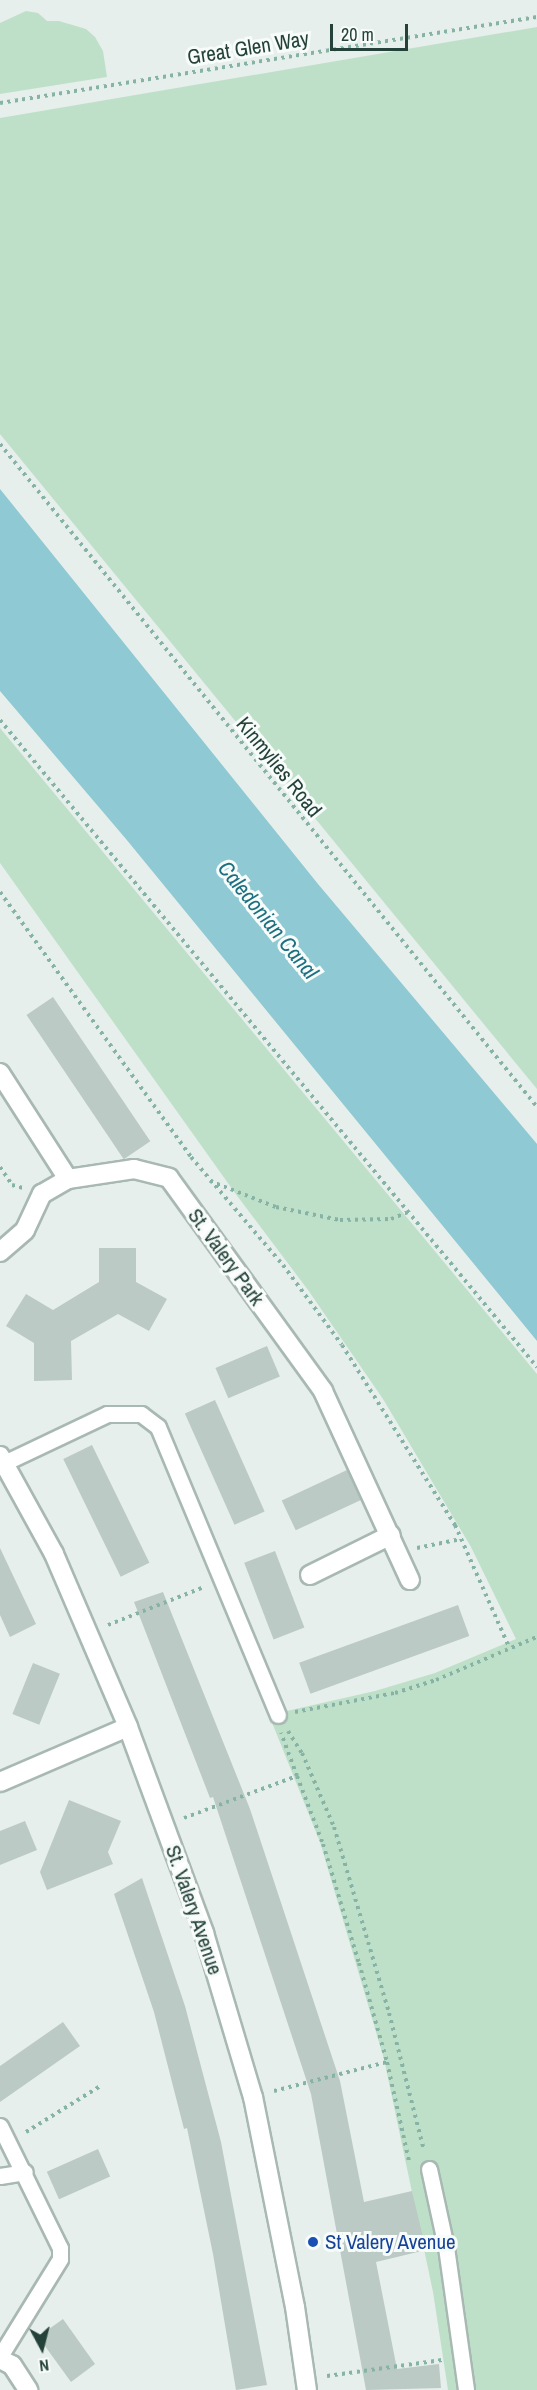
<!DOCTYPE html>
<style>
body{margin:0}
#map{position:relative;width:537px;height:2390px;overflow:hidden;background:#e6efeb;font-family:"Archivo Narrow",sans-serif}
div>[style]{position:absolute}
.green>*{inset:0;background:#bfe0c8}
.water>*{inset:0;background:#8ec9d4}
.building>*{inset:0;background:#bbcac4;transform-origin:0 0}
.path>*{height:4px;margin-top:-2px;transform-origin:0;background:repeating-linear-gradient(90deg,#86b3a5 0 3px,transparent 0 7.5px)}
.roads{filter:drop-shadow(2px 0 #a8b8b2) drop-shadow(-2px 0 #a8b8b2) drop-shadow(0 2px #a8b8b2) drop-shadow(0 -2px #a8b8b2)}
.service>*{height:15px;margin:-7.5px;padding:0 7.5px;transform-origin:7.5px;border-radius:7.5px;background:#fff}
.minor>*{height:18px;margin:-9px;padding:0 9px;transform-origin:9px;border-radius:9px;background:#fff}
.dots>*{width:16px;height:16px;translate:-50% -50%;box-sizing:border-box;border:3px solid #f7fbf9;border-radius:50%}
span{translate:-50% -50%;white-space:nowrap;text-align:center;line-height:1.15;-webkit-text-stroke:6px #f7fbf9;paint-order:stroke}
.street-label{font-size:21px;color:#24423a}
.transit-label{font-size:21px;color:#164399}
.left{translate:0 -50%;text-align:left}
.water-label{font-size:22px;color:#1c6f80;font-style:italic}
.north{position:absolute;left:12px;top:2318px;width:60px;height:60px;-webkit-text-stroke:4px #f7fbf9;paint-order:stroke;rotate:173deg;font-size:16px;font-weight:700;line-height:24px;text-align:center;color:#24423a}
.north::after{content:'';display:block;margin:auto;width:21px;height:27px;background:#24423a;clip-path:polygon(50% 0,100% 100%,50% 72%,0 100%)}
.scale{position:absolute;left:330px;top:24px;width:78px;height:27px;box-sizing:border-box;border:3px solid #24423a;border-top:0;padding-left:8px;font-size:18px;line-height:21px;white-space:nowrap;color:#24423a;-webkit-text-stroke:4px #f7fbf9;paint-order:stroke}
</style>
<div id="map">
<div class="green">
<i style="clip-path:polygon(26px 11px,38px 13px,47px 21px,59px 21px,86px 29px,95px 37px,103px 51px,107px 77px,0 94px,0 23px)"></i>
<i style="clip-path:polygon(537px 27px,537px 1089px,0 434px,0 118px)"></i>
<i style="clip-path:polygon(0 728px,537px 1374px,537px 2390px,448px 2390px,433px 2292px,384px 2059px,320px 1842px,269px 1715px,375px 1691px,435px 1673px,516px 1639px,471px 1547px,383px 1399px,308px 1290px,235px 1193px,0 863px)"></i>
</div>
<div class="water">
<i style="clip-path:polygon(0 489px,318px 884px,537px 1144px,537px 1341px,126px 839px,0 691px)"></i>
</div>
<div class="building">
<i style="left:53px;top:997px;width:174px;height:32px;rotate:56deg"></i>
<i style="clip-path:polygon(99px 1248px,136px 1248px,136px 1282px,167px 1299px,149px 1331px,118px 1314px,71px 1341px,72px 1380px,34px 1381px,34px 1343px,6px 1326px,26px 1294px,53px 1310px,99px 1282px)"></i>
<i style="left:267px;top:1346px;width:33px;height:56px;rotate:67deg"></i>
<i style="left:215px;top:1400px;width:122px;height:33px;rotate:66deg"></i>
<i style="left:92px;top:1445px;width:131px;height:32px;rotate:64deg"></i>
<i style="left:347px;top:1470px;width:33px;height:72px;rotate:65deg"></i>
<i style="clip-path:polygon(0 1548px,36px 1624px,10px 1637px,0 1615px)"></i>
<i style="left:275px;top:1551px;width:82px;height:33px;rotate:69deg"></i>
<i style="clip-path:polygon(163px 1592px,250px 1809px,340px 2081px,364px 2202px,412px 2191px,426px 2250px,376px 2262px,397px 2369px,439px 2364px,441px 2388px,366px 2390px,311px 2094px,213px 1797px,210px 1798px,134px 1602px)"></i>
<i style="left:458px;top:1605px;width:33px;height:169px;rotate:70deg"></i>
<i style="left:33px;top:1663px;width:29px;height:55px;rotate:22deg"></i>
<i style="clip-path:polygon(69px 1800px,121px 1821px,108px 1852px,113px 1864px,47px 1890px,40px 1872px)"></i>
<i style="clip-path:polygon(25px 1821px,37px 1850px,0 1865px,0 1831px)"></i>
<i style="clip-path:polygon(142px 1878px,185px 2006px,221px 2142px,267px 2385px,236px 2390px,213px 2254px,187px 2128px,184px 2129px,154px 2012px,114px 1894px)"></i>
<i style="clip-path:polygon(63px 2022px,80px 2046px,0 2102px,0 2066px)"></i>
<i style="left:98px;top:2149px;width:30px;height:56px;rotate:66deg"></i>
<i style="clip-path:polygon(63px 2319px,95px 2364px,71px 2382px,42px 2342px,42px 2334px)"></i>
</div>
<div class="path">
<i style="left:0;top:103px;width:544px;rotate:-9.1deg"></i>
<i style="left:0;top:444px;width:853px;rotate:50.99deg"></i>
<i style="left:0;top:720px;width:841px;rotate:50.31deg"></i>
<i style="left:0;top:892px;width:327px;rotate:54.2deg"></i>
<i style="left:191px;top:1157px;width:142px;rotate:49.6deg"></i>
<i style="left:283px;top:1265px;width:99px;rotate:53.6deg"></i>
<i style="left:342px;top:1345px;width:213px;rotate:57.9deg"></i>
<i style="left:455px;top:1525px;width:133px;rotate:66.1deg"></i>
<i style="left:0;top:1167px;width:22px;rotate:56deg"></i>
<i style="left:12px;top:1185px;width:11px;rotate:15deg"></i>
<i style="left:210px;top:1181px;width:71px;rotate:21.5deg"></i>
<i style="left:276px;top:1207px;width:65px;rotate:11.5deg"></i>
<i style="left:340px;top:1220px;width:51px;rotate:-1.1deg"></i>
<i style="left:391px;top:1219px;width:18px;rotate:-22deg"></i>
<i style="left:417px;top:1548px;width:45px;rotate:-11.6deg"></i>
<i style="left:108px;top:1625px;width:103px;rotate:-21.6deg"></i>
<i style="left:295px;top:1712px;width:102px;rotate:-10.8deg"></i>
<i style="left:395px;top:1693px;width:43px;rotate:-17.6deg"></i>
<i style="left:436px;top:1680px;width:110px;rotate:-23.1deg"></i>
<i style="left:288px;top:1731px;width:26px;rotate:58deg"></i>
<i style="left:302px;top:1753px;width:81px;rotate:66.6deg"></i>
<i style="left:334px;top:1827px;width:194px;rotate:73.5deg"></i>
<i style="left:389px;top:2013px;width:141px;rotate:75.7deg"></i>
<i style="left:297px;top:1776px;width:73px;rotate:69.1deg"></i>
<i style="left:323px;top:1844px;width:124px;rotate:73.2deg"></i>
<i style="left:359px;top:1963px;width:103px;rotate:74.2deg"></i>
<i style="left:387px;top:2062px;width:101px;rotate:77.5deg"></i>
<i style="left:184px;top:1818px;width:121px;rotate:-20.4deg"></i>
<i style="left:297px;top:1776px;width:46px;rotate:-110.4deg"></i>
<i style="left:274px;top:2091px;width:117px;rotate:-14.4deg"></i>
<i style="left:26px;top:2132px;width:86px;rotate:-31.7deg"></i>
<i style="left:327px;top:2376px;width:116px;rotate:-7.9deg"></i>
</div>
<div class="roads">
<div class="service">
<i style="left:4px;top:1463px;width:114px;rotate:-25.4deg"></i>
<i style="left:107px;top:1414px;width:34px"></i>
<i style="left:141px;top:1414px;width:21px;rotate:37deg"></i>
<i style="left:158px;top:1427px;width:312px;rotate:67.4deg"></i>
<i style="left:0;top:2126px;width:136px;rotate:63.8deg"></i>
<i style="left:60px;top:2248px;width:11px;rotate:90deg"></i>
<i style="left:60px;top:2259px;width:114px;rotate:121.7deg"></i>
<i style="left:429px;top:2169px;width:80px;rotate:77.7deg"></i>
<i style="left:446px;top:2247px;width:144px;rotate:82deg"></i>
<i style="left:0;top:2176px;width:25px;rotate:-9deg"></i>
</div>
<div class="minor">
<i style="left:0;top:1073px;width:126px;rotate:57.3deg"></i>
<i style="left:0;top:1252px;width:33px;rotate:-41deg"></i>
<i style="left:25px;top:1230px;width:40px;rotate:-65deg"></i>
<i style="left:42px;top:1194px;width:30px;rotate:-30deg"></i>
<i style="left:68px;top:1179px;width:67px;rotate:-8.6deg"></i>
<i style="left:134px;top:1169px;width:36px;rotate:14deg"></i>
<i style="left:169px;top:1178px;width:263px;rotate:54.1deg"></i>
<i style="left:323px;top:1391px;width:208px;rotate:65.3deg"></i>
<i style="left:0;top:1456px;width:112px;rotate:61.1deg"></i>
<i style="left:54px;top:1554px;width:188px;rotate:66.8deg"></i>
<i style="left:128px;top:1727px;width:220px;rotate:69.7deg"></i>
<i style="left:204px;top:1933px;width:171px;rotate:73.4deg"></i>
<i style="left:253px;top:2097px;width:214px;rotate:78.7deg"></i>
<i style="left:295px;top:2307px;width:84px;rotate:81.8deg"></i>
<i style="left:310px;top:1575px;width:90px;rotate:-26.3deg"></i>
<i style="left:0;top:1782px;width:139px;rotate:-23.3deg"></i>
<i style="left:0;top:2359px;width:13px;rotate:27deg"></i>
<i style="left:12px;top:2365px;width:30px;rotate:57deg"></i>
</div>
</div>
<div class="dots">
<i style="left:313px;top:2242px;background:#1a4fb4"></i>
</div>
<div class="street-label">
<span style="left:248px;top:48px;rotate:-9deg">Great Glen Way</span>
<span style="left:279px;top:767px;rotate:51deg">Kinmylies Road</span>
<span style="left:226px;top:1257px;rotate:54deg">St. Valery Park</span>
<span style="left:194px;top:1910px;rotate:71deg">St. Valery Avenue</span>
</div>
<div class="transit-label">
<span class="left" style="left:325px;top:2242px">St Valery Avenue</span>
</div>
<div class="water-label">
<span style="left:268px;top:920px;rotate:51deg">Caledonian Canal</span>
</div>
<div class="north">N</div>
<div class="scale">20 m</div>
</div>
